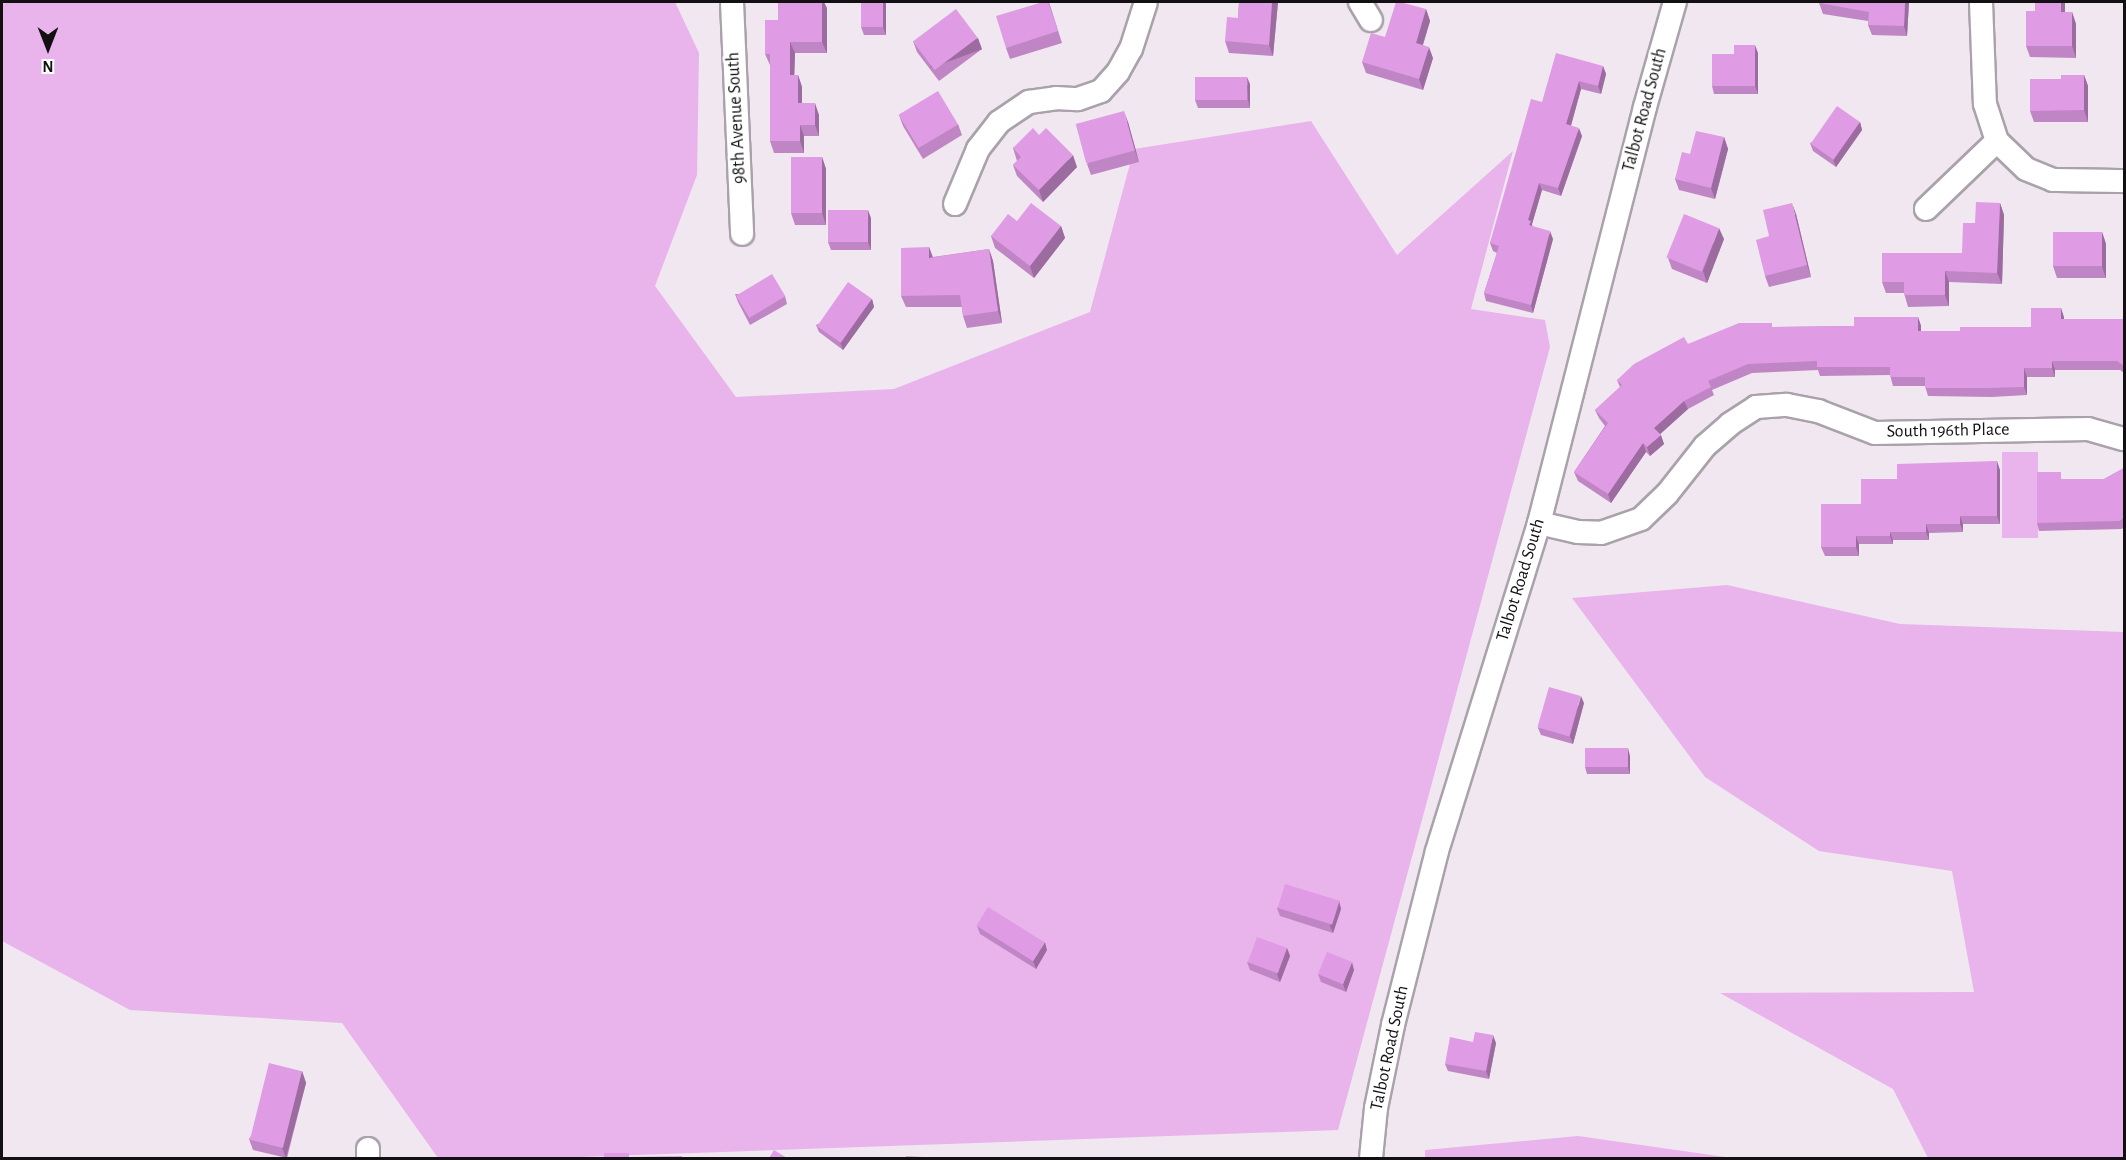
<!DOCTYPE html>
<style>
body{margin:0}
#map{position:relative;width:2126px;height:1160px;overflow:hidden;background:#f0e7f0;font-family:"Alegreya Sans",sans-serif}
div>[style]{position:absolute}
.green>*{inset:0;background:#e9b3ec;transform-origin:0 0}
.roads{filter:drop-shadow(2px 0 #aaa2ab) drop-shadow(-2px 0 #aaa2ab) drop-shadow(0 2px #aaa2ab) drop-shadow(0 -2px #aaa2ab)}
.minor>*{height:22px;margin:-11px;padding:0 11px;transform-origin:11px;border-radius:11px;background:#fff}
.wall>*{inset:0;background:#c085c4}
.shaded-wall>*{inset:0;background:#9c6ca0;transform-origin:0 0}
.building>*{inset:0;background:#df9be4;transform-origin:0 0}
span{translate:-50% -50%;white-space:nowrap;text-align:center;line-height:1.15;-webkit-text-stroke:4.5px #fff;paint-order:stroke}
.street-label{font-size:18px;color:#131014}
.frame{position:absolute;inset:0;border:3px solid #131014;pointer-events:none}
.north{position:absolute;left:18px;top:18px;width:60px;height:60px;-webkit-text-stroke:4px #fff;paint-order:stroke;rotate:180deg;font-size:16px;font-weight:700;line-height:24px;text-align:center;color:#131014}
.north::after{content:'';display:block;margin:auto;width:21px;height:27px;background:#131014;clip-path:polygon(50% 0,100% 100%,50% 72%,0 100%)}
</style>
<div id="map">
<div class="green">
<i style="clip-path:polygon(2px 2px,675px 2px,699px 53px,697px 175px,655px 286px,736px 397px,894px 389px,1090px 312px,1134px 149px,1311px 121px,1397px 255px,1513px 151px,1471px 309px,1545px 320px,1550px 347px,1338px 1130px,553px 1158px,438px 1158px,342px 1023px,130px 1010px,2px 941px)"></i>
<i style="left:2002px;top:452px;width:36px;height:86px"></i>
<i style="clip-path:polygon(1727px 585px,1900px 624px,2124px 632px,2124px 1158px,1928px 1158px,1893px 1089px,1720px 993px,1974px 992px,1952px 871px,1819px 851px,1705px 777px,1572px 598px)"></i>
<i style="clip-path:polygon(1578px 1136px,1732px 1158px,1425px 1158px,1425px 1150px)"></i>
</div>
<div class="roads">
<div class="minor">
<i style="left:732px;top:2px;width:232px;rotate:87.5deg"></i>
<i style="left:1360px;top:2px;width:21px;rotate:59deg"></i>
<i style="left:1981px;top:2px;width:102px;rotate:87.8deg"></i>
<i style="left:1985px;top:104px;width:39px;rotate:72deg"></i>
<i style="left:955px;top:204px;width:60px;rotate:-67.3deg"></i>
<i style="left:978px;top:149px;width:34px;rotate:-52deg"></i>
<i style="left:999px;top:122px;width:36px;rotate:-34deg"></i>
<i style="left:1029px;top:102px;width:27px;rotate:-8deg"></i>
<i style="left:1056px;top:98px;width:22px;rotate:3deg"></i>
<i style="left:1078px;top:99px;width:24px;rotate:-19deg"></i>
<i style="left:1101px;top:91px;width:25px;rotate:-48deg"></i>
<i style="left:1118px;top:72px;width:26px;rotate:-61deg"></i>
<i style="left:1131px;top:49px;width:49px;rotate:-72.3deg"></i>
<i style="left:1926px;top:209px;width:98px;rotate:-43.8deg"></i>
<i style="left:1997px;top:141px;width:40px;rotate:44deg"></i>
<i style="left:2026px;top:169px;width:29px;rotate:22deg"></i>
<i style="left:2053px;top:180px;width:71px;rotate:0.8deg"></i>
<i style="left:1539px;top:523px;width:40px;rotate:13deg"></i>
<i style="left:1578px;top:532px;width:23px;rotate:2deg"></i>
<i style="left:1601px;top:533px;width:42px;rotate:-19.3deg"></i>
<i style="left:1641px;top:519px;width:36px;rotate:-44deg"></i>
<i style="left:1667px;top:494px;width:61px;rotate:-51.6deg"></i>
<i style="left:1705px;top:446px;width:33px;rotate:-41deg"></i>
<i style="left:1730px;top:424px;width:31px;rotate:-33deg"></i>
<i style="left:1756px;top:407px;width:31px;rotate:-4deg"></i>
<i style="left:1787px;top:405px;width:32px;rotate:11deg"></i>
<i style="left:1818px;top:411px;width:61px;rotate:21.1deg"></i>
<i style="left:1875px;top:433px;width:213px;rotate:-1.1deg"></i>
<i style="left:2088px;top:429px;width:37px;rotate:16deg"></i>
<i style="left:368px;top:1149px;width:9px;rotate:90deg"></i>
<i style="left:1371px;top:1158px;width:50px;rotate:-84.3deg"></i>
<i style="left:1376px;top:1108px;width:85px;rotate:-78.4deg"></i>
<i style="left:1393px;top:1025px;width:179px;rotate:-75.8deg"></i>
<i style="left:1437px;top:851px;width:343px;rotate:-72.7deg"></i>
<i style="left:1539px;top:523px;width:429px;rotate:-75.7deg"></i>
<i style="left:1645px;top:107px;width:109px;rotate:-74.1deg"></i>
</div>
</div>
<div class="wall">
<i style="clip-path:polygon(886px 2px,886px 35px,864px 35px,861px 27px)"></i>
<i style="clip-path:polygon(1049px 2px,1062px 43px,1010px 59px,1006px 48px)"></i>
<i style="clip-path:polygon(1239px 2px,1278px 2px,1273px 56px,1229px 53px,1225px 41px,1238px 18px)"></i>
<i style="clip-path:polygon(1909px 2px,1907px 36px,1872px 35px,1868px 25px,1868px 21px,1823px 14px,1819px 3px)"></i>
<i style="clip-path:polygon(2035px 2px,2065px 2px,2065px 12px,2072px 12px,2076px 24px,2076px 58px,2030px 57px,2026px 46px,2035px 11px)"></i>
<i style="clip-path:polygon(827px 8px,827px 53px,795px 53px,794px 75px,798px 75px,802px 87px,802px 103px,819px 115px,819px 136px,804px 136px,804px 153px,774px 153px,770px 141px,770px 65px,765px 54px,778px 20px)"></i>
<i style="clip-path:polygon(1426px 9px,1430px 21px,1423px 45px,1433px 58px,1423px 90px,1366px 73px,1362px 62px,1385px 37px)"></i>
<i style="clip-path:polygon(913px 41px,982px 49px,939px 81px,917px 52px)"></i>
<i style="clip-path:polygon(1758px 53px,1758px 94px,1714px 94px,1712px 86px,1734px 54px)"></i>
<i style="clip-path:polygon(1603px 66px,1606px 74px,1601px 94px,1581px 89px,1571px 126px,1582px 136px,1561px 196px,1542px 190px,1532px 224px,1532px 226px,1553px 239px,1533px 313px,1486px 301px,1484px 293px,1497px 253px,1493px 251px,1490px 243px,1542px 102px)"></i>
<i style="clip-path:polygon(2084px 75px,2088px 86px,2088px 122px,2034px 122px,2030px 111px,2061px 79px)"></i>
<i style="clip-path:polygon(1250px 84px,1250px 108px,1198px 108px,1195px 100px)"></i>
<i style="clip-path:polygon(899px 115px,958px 124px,962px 135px,923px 159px,903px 126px)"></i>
<i style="clip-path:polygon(1128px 122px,1139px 162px,1091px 175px,1087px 164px)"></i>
<i style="clip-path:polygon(1860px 122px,1862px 130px,1836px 167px,1813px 151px,1810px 143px)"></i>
<i style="clip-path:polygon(1039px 135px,1077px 167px,1043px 202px,1017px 176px,1013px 165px,1017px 161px,1013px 148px)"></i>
<i style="clip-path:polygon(1724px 137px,1728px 149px,1715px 199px,1679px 190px,1675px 179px,1690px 154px)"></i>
<i style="clip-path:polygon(822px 157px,826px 169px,826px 225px,795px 225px,791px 213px)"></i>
<i style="clip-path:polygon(2000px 203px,2004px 215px,2002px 284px,1949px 282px,1949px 306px,1908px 307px,1904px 293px,1886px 293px,1882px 282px,1962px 253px,1975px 223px)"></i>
<i style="clip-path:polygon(1796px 214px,1811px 277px,1769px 287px,1765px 276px,1769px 236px)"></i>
<i style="clip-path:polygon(871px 218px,871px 250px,831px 250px,828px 242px)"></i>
<i style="clip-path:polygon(1017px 221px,1061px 226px,1065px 238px,1034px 278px,995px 248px,991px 236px)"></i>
<i style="clip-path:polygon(2102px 232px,2106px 244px,2106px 278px,2057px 278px,2053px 266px)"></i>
<i style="clip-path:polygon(1724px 239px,1707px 283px,1672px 269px,1668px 258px)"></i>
<i style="clip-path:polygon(929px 247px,933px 257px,989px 249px,993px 261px,1002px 323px,967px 328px,963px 316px,962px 307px,906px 307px,901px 296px)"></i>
<i style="clip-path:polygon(735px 294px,785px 296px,787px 304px,750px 325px,738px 302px)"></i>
<i style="clip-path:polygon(872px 299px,874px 307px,843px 350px,819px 332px,816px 325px)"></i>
<i style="clip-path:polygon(2061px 308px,2064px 319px,2124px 319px,2124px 373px,2120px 370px,2055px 370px,2055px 377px,2027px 377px,2027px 395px,1992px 397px,1928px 396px,1925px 386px,1893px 386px,1890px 375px,1820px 376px,1818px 370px,1752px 373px,1712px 390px,1714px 395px,1688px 409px,1660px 434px,1664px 444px,1650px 456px,1646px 452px,1611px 503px,1578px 481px,1574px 472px,1605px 426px,1599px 418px,1595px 410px,1620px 387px,1617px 380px,1688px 344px,1774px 327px,1854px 326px,1918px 317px,1921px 326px,1921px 331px,1960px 331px,2031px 327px)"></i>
<i style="clip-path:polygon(2124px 468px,2124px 528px,2121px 529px,2039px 531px,2037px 523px,2064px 479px,2104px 479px)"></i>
<i style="clip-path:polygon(2000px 470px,2000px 524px,1963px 524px,1963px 532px,1929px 533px,1929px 540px,1893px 540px,1893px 544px,1859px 544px,1859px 556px,1825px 556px,1821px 547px,1861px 504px,1897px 479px)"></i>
<i style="clip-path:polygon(1584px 703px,1573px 744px,1541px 735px,1538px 728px)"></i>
<i style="clip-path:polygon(1630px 756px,1630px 774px,1587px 774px,1585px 767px)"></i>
<i style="clip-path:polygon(1339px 901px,1341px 909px,1333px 933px,1280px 916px,1277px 908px)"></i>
<i style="clip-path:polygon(977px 926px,1047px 950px,1036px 969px,980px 934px)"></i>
<i style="clip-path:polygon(1287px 948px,1290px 956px,1280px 982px,1250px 970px,1247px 962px)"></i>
<i style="clip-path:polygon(1354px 970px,1346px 992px,1321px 982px,1318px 974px)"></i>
<i style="clip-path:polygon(1473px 1042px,1496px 1043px,1489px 1079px,1448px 1071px,1445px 1064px)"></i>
<i style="clip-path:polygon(302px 1071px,306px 1083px,287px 1158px,253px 1150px,249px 1139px)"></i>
</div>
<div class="shaded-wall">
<i style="clip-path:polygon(822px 2px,824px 2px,827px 8px,827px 53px,822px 42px)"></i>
<i style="clip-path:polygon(883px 2px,886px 2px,886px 35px,883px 27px)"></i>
<i style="clip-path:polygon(1272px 2px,1278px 2px,1273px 56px,1269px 45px)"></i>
<i style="clip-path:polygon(1905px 2px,1909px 2px,1907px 36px,1904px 26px)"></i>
<i style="clip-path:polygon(2061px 2px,2065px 2px,2065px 24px,2061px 12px)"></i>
<i style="clip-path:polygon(1426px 9px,1430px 21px,1420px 54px,1416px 43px)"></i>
<i style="clip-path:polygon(2072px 12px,2076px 24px,2076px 58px,2072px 46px)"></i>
<i style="left:978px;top:38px;width:12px;height:54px;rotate:70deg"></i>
<i style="clip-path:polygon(790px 42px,795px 53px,794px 87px,790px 75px)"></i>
<i style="clip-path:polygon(1755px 45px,1758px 53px,1758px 94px,1755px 86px)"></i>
<i style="clip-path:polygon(1429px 47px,1433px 58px,1423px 90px,1419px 79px)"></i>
<i style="clip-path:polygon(1603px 66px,1606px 74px,1601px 94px,1598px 86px)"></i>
<i style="clip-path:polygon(798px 75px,802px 87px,802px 115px,798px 103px)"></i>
<i style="clip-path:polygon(2084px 75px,2088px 86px,2088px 122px,2084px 110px)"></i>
<i style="clip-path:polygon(1247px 77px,1250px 84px,1250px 108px,1248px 100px)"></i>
<i style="clip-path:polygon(1579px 81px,1581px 89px,1569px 132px,1566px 124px)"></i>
<i style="clip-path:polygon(815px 103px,819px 115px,819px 136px,815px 125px)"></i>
<i style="clip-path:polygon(1124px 111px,1128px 122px,1139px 162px,1135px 151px)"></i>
<i style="clip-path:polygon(1860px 122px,1862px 130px,1836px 167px,1833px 159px)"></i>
<i style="clip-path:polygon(800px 125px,804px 136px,804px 153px,800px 141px)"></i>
<i style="clip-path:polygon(1579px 128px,1582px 136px,1561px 196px,1558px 188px)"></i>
<i style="clip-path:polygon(1724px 137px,1728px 149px,1715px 199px,1711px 188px)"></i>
<i style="clip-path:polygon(1073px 155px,1077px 167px,1043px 202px,1039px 190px)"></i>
<i style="clip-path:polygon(822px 157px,826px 169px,826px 225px,822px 213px)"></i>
<i style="clip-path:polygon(1539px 183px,1542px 190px,1532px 224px,1533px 229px,1532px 233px,1528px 220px)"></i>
<i style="clip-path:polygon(1792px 203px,1796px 214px,1811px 277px,1807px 265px)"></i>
<i style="clip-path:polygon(2000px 203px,2004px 215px,2002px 284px,1997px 273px)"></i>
<i style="clip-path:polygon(868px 210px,871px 218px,871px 250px,868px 242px)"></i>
<i style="clip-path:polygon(1061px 226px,1065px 238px,1034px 278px,1030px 266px)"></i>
<i style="clip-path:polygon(1719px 228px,1724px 239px,1707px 283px,1703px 271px)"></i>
<i style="clip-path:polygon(1550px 231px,1553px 239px,1533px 313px,1531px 305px)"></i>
<i style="clip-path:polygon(2102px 232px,2106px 244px,2106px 278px,2102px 267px)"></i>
<i style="clip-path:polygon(929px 247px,933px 259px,929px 258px)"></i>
<i style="clip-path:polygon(989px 249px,993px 261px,1002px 323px,998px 311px)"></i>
<i style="clip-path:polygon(1945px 271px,1949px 282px,1949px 306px,1945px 295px)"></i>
<i style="clip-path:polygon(872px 299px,874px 307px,843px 350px,840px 342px)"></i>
<i style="clip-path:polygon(2061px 308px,2064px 317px,2064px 328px,2061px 319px)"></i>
<i style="clip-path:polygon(1918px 317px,1921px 326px,1921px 339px,1918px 331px)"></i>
<i style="clip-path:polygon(2052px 361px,2055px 370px,2055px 377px,2052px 368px)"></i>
<i style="clip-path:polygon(2024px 368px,2027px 377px,2027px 395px,2024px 387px)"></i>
<i style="clip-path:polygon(1684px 401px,1688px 409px,1657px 437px,1654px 428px)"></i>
<i style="clip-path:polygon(1661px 435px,1664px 444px,1650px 456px,1647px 447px)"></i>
<i style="clip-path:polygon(1643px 443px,1646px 452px,1611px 503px,1608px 494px)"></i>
<i style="clip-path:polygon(1997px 461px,2000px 470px,2000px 524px,1997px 516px)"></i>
<i style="clip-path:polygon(1960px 516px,1963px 524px,1963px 532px,1960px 524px)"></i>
<i style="clip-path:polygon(1926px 524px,1929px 533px,1929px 540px,1926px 532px)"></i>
<i style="clip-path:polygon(1890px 532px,1893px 540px,1893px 544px,1890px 536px)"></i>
<i style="clip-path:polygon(1856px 536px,1859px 544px,1859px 556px,1856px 547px)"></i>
<i style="clip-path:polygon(1581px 696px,1584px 703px,1573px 744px,1570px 736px)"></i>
<i style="clip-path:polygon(1628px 748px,1630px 756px,1630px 774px,1628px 767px)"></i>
<i style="clip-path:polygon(1339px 901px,1341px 909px,1333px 933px,1330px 926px)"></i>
<i style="clip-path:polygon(1045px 942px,1047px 950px,1036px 969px,1033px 961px)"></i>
<i style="clip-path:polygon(1287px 948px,1290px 956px,1280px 982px,1277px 974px)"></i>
<i style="clip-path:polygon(1352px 962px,1354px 970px,1346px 992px,1343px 984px)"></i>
<i style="clip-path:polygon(1493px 1035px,1496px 1043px,1489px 1079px,1486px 1071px)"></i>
<i style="clip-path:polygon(302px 1071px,306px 1083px,286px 1158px,282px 1148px)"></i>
</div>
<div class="building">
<i style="clip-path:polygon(778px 2px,822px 2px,822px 42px,790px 42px,790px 75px,798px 75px,798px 103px,815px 103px,815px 125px,800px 125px,800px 141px,770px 141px,770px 54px,765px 54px,765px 20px,778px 20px)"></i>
<i style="left:861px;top:2px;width:22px;height:25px"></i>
<i style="clip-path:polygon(1043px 2px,1048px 2px,1058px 31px,1006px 48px,996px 16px)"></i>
<i style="clip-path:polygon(1239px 2px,1272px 2px,1269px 45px,1225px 41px,1227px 17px,1238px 18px)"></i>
<i style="clip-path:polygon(1396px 2px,1400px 2px,1426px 9px,1416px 43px,1429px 47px,1419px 79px,1362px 62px,1371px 33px,1385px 37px)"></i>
<i style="clip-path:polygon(1819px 2px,1905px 2px,1904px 26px,1868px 25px,1869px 12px,1819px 3px)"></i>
<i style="clip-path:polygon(2035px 2px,2061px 2px,2061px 12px,2072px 12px,2072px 46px,2026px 46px,2026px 11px,2035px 11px)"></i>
<i style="left:956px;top:9px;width:36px;height:54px;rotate:53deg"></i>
<i style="clip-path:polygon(1734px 45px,1755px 45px,1755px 86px,1712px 86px,1712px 54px,1734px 54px)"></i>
<i style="clip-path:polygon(1556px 53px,1603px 66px,1598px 86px,1579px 81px,1566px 124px,1579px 128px,1558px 188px,1539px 183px,1528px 220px,1531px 221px,1529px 225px,1550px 231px,1531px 305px,1484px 293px,1499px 246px,1490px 243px,1531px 99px,1542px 102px)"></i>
<i style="clip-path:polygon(2061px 75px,2084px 75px,2084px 110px,2030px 111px,2030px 79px,2061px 79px)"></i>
<i style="left:1195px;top:77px;width:52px;height:23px"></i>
<i style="left:938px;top:91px;width:39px;height:46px;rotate:59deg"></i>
<i style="left:1837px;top:106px;width:28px;height:46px;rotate:35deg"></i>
<i style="left:1124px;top:111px;width:41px;height:50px;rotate:75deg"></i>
<i style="clip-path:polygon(1033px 128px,1039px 135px,1046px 128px,1073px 155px,1039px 190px,1013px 165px,1021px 157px,1013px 148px)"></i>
<i style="clip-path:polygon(1696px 131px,1724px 137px,1711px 188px,1675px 179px,1682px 152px,1690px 154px)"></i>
<i style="left:791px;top:157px;width:31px;height:56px"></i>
<i style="clip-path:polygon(1976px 202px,2000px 203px,1997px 273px,1945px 271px,1945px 295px,1904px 295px,1904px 282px,1882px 282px,1882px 253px,1962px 253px,1963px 223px,1975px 223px)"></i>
<i style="clip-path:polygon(1031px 203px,1061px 226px,1030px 266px,991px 236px,1008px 214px,1017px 221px)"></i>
<i style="clip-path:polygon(1792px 203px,1807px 265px,1765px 276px,1756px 240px,1769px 236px,1763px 210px)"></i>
<i style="left:828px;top:210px;width:40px;height:32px"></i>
<i style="left:1684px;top:214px;width:38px;height:47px;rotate:22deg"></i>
<i style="left:2053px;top:232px;width:49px;height:34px"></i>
<i style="clip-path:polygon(929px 247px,929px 258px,989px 249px,998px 311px,963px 316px,960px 295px,901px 296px,901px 248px)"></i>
<i style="left:772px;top:274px;width:26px;height:42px;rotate:59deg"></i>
<i style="left:848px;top:282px;width:29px;height:54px;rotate:35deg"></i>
<i style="clip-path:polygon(2031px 308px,2061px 308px,2061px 319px,2124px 319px,2124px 366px,2117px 361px,2052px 361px,2052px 368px,2024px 368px,2024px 387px,1989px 388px,1925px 388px,1925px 377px,1890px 377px,1890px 367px,1817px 367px,1817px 361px,1748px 364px,1708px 381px,1711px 387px,1684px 401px,1654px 428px,1661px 435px,1647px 447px,1643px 443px,1608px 494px,1574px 472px,1608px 423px,1595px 410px,1622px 385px,1617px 380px,1634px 364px,1684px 337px,1688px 344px,1739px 323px,1772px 323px,1772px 327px,1854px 326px,1854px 317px,1918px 317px,1918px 331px,1960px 331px,1960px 327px,2031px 327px)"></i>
<i style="clip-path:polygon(1997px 461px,1997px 516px,1960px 516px,1960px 524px,1926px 524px,1926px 532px,1890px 532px,1890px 536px,1856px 536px,1856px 547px,1821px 547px,1821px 504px,1861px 504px,1861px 479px,1897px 479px,1897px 464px)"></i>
<i style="clip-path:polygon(2124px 468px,2124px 518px,2119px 521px,2037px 523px,2037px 472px,2061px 472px,2061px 479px,2104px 479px)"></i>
<i style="left:1549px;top:687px;width:33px;height:42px;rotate:16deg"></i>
<i style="left:1585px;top:748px;width:43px;height:19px"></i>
<i style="left:1285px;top:884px;width:57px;height:25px;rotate:17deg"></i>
<i style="left:988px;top:907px;width:67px;height:22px;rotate:32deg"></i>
<i style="left:1257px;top:937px;width:32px;height:27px;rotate:20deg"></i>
<i style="left:1327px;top:952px;width:27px;height:24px;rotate:22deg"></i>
<i style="clip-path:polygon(1475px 1032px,1493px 1035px,1486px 1071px,1445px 1064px,1450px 1037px,1473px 1042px)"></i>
<i style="left:269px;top:1063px;width:34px;height:79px;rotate:14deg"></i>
<i style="clip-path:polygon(774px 1150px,787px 1158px,769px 1158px)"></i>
<i style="clip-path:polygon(604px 1153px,629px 1153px,629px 1157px,682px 1156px,682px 1158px,604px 1158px)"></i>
<i style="clip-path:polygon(906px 1156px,941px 1158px,906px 1158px)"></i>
</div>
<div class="street-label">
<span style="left:1645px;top:110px;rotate:-75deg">Talbot Road South</span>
<span style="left:737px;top:118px;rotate:-93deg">98th Avenue South</span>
<span style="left:1948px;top:431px;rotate:-1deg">South 196th Place</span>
<span style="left:1521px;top:580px;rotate:-73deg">Talbot Road South</span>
<span style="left:1390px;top:1048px;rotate:-78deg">Talbot Road South</span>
</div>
<div class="frame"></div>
<div class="north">N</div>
</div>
